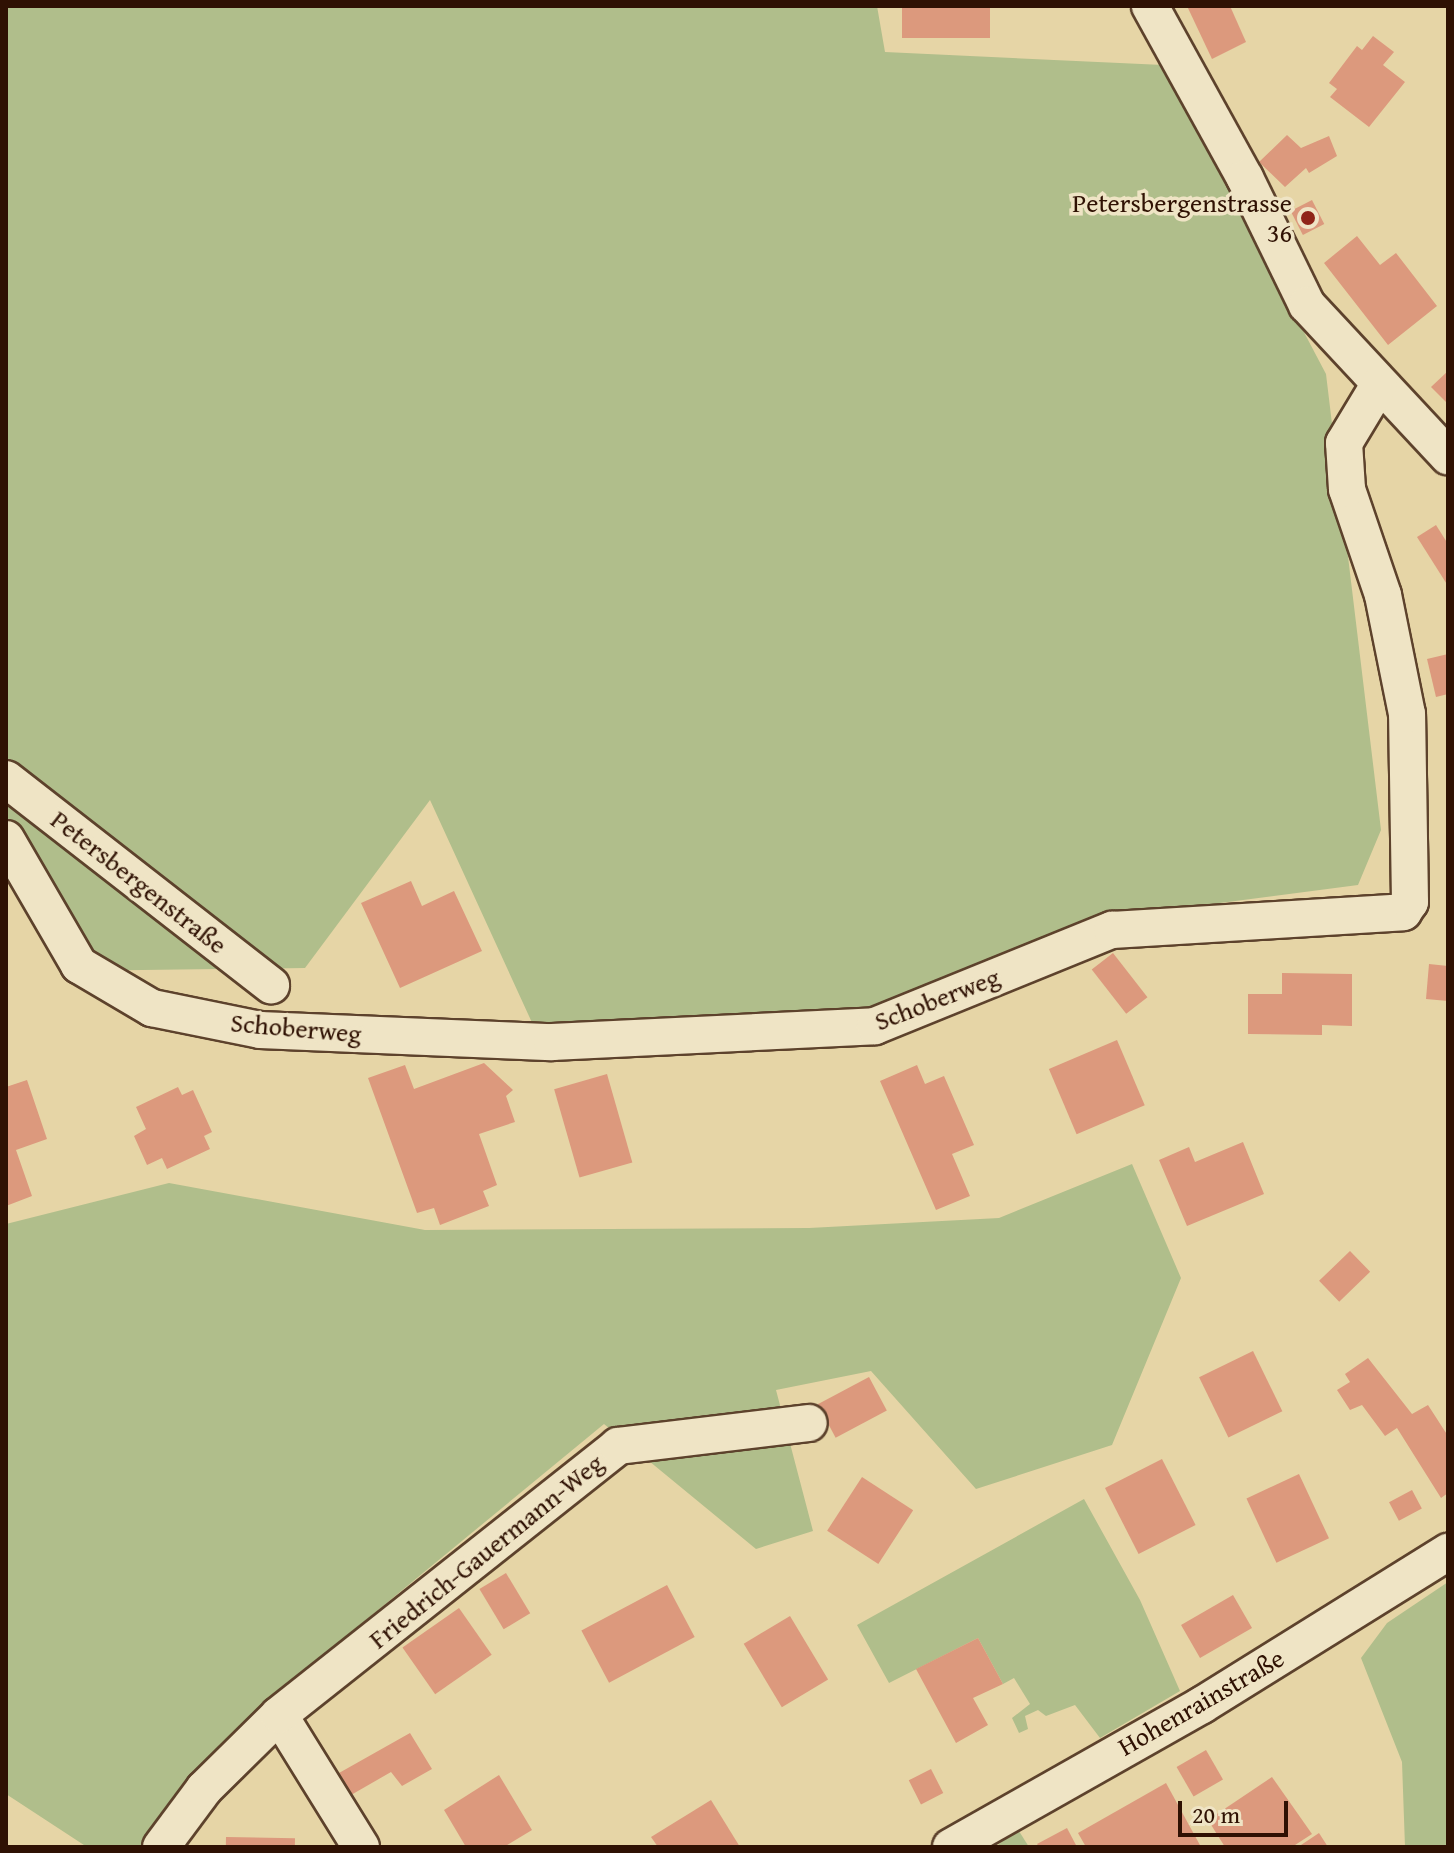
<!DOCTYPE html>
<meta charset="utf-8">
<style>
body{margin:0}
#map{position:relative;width:1454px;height:1853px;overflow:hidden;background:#e6d5a6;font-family:"Gentium Book Plus",serif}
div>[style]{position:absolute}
.green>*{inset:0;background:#b0be8b}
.building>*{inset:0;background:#dc997d;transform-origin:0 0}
.roads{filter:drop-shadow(2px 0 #5d422c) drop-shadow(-2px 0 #5d422c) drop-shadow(0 2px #5d422c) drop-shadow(0 -2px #5d422c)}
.minor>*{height:36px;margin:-18px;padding:0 18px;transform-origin:18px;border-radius:18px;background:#efe4c5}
.dots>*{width:22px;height:22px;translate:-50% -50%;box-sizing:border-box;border:4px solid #efe4c5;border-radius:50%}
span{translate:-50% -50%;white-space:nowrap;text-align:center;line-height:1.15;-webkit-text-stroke:7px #efe4c5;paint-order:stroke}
.poi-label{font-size:26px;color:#2f1103}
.right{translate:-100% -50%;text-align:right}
.street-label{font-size:26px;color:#2f1103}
.frame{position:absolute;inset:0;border:8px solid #2f1103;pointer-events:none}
.scale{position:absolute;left:1178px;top:1801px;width:110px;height:36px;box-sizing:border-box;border:4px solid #2f1103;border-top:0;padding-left:10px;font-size:24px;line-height:28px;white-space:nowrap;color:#2f1103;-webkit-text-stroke:6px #efe4c5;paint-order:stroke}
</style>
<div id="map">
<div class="green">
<i style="clip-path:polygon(12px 6px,877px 6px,885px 52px,1163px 65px,1326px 374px,1381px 830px,1358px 885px,1120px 916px,869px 1015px,534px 1027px,430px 800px,305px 968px,66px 971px,6px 862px,6px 9px)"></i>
<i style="clip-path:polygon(1132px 1164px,1181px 1278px,1112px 1445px,976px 1489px,871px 1371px,776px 1390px,813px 1531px,756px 1549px,604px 1424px,259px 1708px,139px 1847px,87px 1847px,6px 1794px,6px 1224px,169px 1183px,425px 1230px,809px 1228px,999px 1218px)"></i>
<i style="clip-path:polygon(1084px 1499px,1140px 1600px,1180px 1691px,1100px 1738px,1075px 1705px,1046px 1716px,1038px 1710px,1025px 1716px,1028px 1729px,1019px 1733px,1012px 1718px,1030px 1704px,1014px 1678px,1003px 1684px,978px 1638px,889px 1683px,857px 1625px)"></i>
<i style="clip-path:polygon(1448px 1582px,1448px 1847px,1405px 1847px,1402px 1762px,1361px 1658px,1387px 1623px)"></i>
<i style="clip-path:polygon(1017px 1828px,1029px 1847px,996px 1847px)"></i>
</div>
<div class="building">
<i style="left:902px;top:6px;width:88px;height:32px"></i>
<i style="clip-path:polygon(1187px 6px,1230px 6px,1246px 42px,1212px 59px)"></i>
<i style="clip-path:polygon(1373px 36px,1394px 52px,1383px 65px,1405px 82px,1369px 127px,1330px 97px,1337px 89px,1329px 83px,1357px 46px,1362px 50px)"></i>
<i style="clip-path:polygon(1287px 135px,1301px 148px,1329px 136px,1337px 156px,1309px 173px,1306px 168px,1285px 187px,1259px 162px)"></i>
<i style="left:1312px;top:200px;width:27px;height:24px;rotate:63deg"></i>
<i style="clip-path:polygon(1357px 236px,1380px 265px,1396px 253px,1437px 306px,1388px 345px,1324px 263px)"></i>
<i style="clip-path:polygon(1448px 371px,1448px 404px,1431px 387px)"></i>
<i style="clip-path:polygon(1436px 525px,1448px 544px,1448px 586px,1417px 537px)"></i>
<i style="clip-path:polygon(1448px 654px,1448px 694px,1436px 697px,1427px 659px)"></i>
<i style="clip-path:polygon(411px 881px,422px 906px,454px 891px,482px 951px,400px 988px,361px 903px)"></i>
<i style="left:1113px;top:953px;width:56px;height:27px;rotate:52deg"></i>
<i style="clip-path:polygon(1429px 964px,1448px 966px,1448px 1001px,1426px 999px)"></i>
<i style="clip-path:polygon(1282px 973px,1352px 974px,1352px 1026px,1322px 1025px,1322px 1035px,1248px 1034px,1248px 994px,1282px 994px)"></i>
<i style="left:1117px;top:1040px;width:71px;height:74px;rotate:67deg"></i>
<i style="clip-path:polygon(484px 1063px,513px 1090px,506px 1096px,515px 1122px,479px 1134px,497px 1185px,483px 1191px,489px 1206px,440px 1225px,434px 1208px,417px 1213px,368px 1078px,405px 1065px,414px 1089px)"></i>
<i style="clip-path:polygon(917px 1065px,925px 1084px,944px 1076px,974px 1145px,952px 1154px,970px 1196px,936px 1210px,880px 1081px)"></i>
<i style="left:607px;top:1074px;width:92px;height:55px;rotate:74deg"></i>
<i style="clip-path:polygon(27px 1080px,47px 1139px,16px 1150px,32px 1196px,6px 1206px,6px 1087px)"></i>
<i style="clip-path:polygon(178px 1087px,182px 1095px,193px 1090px,212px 1132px,204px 1136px,210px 1149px,167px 1169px,162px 1158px,147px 1165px,134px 1136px,146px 1129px,136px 1107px)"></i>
<i style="clip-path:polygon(1243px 1142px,1264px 1194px,1187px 1226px,1159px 1160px,1189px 1147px,1195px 1162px)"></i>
<i style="left:1350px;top:1251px;width:29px;height:43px;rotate:46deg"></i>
<i style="left:1253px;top:1351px;width:67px;height:60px;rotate:64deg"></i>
<i style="clip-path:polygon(1368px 1358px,1412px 1414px,1428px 1405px,1448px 1436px,1448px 1493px,1441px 1498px,1397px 1428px,1385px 1436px,1362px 1405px,1350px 1410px,1337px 1390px,1350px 1382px,1345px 1374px)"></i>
<i style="left:869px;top:1377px;width:38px;height:58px;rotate:62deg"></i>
<i style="left:1162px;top:1459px;width:74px;height:64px;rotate:63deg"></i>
<i style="left:1299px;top:1474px;width:71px;height:58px;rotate:65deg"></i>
<i style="left:862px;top:1477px;width:61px;height:64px;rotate:33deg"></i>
<i style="left:1412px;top:1490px;width:21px;height:26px;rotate:62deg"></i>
<i style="left:506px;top:1573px;width:47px;height:31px;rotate:59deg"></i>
<i style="left:667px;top:1585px;width:59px;height:97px;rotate:62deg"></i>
<i style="left:1233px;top:1595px;width:38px;height:60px;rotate:60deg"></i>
<i style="left:459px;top:1608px;width:57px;height:69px;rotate:55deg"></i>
<i style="left:790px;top:1616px;width:74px;height:54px;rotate:59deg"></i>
<i style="clip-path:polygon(978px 1638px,1003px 1684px,973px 1698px,988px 1725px,956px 1743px,916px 1669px)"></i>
<i style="clip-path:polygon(410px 1733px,432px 1769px,402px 1786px,391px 1772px,351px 1795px,339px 1773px)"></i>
<i style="left:1206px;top:1750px;width:34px;height:34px;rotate:60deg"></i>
<i style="left:931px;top:1769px;width:27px;height:25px;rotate:63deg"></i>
<i style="clip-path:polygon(499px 1775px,532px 1830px,504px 1847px,466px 1847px,444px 1810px)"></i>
<i style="clip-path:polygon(1272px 1777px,1312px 1834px,1292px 1847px,1225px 1847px,1208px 1820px)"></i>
<i style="clip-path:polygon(1166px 1783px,1201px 1847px,1086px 1847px,1078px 1833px)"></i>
<i style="clip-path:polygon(711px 1800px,740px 1847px,658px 1847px,651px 1837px)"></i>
<i style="clip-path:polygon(1067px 1828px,1077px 1847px,1039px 1847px,1037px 1844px)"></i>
<i style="clip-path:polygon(1319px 1833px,1328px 1847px,1298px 1847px)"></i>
<i style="left:226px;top:1837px;width:69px;height:10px;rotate:1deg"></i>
</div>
<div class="roads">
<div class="minor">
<i style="left:1150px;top:6px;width:196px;rotate:61.1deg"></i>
<i style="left:1245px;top:178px;width:141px;rotate:64deg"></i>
<i style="left:1307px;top:305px;width:207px;rotate:47deg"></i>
<i style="left:6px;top:779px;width:336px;rotate:37.9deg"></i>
<i style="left:6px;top:839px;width:146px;rotate:59.9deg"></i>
<i style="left:79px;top:965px;width:85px;rotate:30.5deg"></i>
<i style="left:152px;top:1008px;width:110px;rotate:11.5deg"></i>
<i style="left:260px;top:1030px;width:292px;rotate:2.4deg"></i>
<i style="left:552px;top:1042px;width:323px;rotate:-2.8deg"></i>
<i style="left:875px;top:1026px;width:256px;rotate:-22.1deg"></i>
<i style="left:1112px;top:930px;width:292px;rotate:-3.5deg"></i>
<i style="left:1403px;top:912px;width:12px;rotate:-55deg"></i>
<i style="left:1410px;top:902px;width:188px;rotate:-90.9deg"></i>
<i style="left:1407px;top:714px;width:121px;rotate:-101.4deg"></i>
<i style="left:1383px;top:595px;width:112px;rotate:-108.8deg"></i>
<i style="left:1347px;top:489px;width:46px;rotate:-93.7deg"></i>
<i style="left:1344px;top:443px;width:68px;rotate:-58.9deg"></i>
<i style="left:161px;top:1847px;width:72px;rotate:-53.4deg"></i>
<i style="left:204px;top:1789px;width:105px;rotate:-44.6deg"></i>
<i style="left:361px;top:1847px;width:155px;rotate:-121.8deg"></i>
<i style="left:279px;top:1715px;width:433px;rotate:-38.4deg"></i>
<i style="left:618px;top:1446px;width:192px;rotate:-6.9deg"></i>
<i style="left:951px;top:1847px;width:288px;rotate:-29.5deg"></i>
<i style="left:1202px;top:1705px;width:290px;rotate:-31.9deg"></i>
</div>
</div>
<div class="dots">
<i style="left:1308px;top:218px;background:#8f2418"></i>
</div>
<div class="poi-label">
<span class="right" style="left:1292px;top:218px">Petersbergenstrasse<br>36</span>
</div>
<div class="street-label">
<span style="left:139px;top:882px;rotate:38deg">Petersbergenstraße</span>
<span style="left:937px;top:999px;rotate:-21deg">Schoberweg</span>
<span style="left:296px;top:1028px;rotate:5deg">Schoberweg</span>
<span style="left:486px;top:1551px;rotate:-39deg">Friedrich-Gauermann-Weg</span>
<span style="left:1201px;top:1702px;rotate:-30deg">Hohenrainstraße</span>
</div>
<div class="frame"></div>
<div class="scale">20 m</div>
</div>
